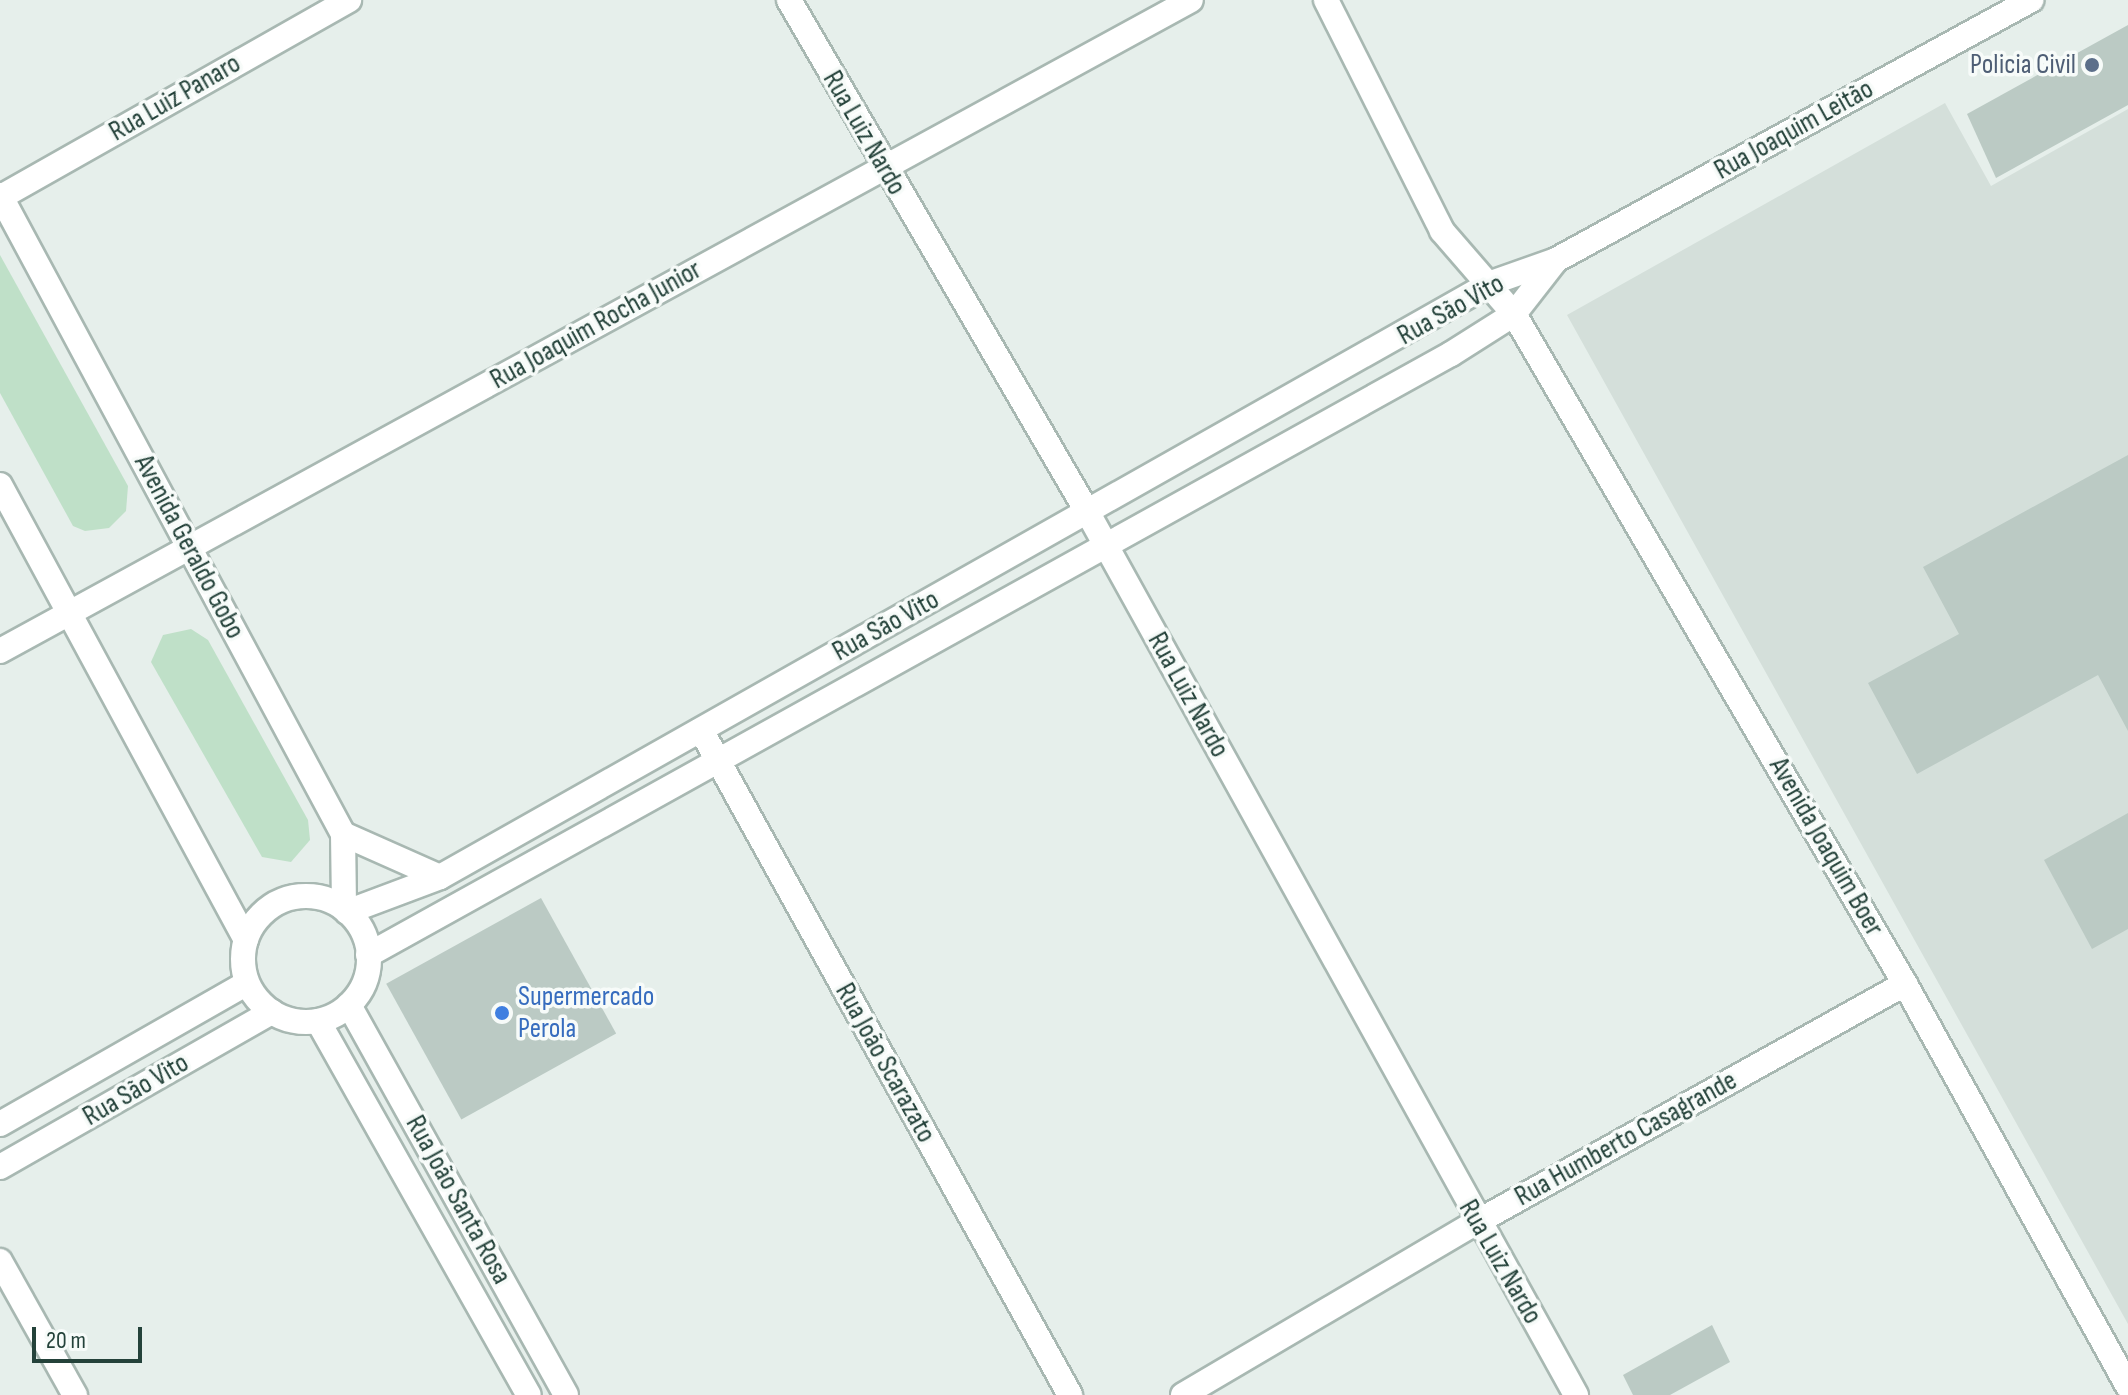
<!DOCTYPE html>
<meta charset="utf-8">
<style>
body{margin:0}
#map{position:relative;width:2128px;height:1395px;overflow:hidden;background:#e6efeb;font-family:"Sofia Sans Condensed",sans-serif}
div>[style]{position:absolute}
.built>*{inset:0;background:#d4dfda}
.green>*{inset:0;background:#bfe0c8}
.building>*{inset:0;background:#bbcac4;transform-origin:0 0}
.roads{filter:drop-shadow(2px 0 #a8b8b2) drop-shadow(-2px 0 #a8b8b2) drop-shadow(0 2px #a8b8b2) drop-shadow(0 -2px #a8b8b2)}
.minor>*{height:24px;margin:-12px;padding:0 12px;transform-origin:12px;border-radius:12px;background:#fff}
.tertiary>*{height:24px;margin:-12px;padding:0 12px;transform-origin:12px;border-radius:12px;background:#fff}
.tertiary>.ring{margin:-12px;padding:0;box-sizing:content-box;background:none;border:24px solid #fff;border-radius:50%}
.dots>*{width:22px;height:22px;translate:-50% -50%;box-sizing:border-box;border:4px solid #f7fbf9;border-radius:50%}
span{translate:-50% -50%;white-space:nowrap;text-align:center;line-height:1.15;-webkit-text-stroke:7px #f7fbf9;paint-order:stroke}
.service-label{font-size:28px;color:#4e5e75}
.right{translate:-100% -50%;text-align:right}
.street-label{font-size:28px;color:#24423a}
.shop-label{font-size:28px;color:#366cbe}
.left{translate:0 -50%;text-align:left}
.scale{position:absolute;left:32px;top:1327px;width:110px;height:36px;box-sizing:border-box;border:4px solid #24423a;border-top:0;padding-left:10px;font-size:24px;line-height:28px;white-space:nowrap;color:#24423a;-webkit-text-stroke:6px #f7fbf9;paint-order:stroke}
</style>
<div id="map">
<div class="built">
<i style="clip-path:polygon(1945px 103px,1991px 186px,2128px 109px,2128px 1324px,1567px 315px)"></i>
</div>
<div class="green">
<i style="clip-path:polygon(0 255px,128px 486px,126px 511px,109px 528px,85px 531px,73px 526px,0 393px)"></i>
<i style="clip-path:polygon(191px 629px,208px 640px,308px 820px,310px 840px,291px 862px,262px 857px,151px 662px,163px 635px)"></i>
</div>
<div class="building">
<i style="clip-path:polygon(2128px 25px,2128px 105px,1996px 178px,1967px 114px)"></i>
<i style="clip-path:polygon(2128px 455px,2128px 731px,2098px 675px,1917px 774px,1868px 683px,1959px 634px,1923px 567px)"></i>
<i style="clip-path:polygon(2128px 813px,2128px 929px,2092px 949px,2044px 860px)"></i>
<i style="left:541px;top:898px;width:155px;height:177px;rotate:61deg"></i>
<i style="clip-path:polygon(1712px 1325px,1730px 1362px,1670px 1395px,1633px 1395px,1623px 1375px)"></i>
</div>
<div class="roads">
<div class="minor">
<i style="left:789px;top:0;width:594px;rotate:59.76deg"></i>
<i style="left:1088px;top:513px;width:1008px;rotate:61.04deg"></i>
<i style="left:1326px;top:0;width:258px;rotate:63.3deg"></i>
<i style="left:1442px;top:231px;width:110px;rotate:49.1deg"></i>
<i style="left:1514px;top:314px;width:776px;rotate:59.73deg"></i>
<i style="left:1905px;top:984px;width:460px;rotate:61deg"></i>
<i style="left:1px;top:197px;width:400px;rotate:-29.5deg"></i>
<i style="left:0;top:651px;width:1357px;rotate:-28.66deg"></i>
<i style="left:701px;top:730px;width:761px;rotate:60.97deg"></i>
<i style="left:0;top:1124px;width:284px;rotate:-29.7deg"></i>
<i style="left:0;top:1167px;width:313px;rotate:-29.7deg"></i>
<i style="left:0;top:1261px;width:154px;rotate:60.8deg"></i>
<i style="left:1183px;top:1395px;width:341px;rotate:-30.5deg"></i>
<i style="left:1477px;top:1222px;width:490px;rotate:-29.1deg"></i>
</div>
<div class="tertiary">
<i style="left:0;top:195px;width:725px;rotate:61.77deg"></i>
<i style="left:343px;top:834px;width:75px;rotate:89.2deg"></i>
<i style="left:0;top:485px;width:517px;rotate:61.6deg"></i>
<i style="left:343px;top:834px;width:106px;rotate:23.9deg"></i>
<i class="ring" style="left:243px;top:896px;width:102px;height:102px"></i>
<i style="left:347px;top:912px;width:99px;rotate:-20.6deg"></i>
<i style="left:440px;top:877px;width:1207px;rotate:-29.47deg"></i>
<i style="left:1491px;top:283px;width:69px;rotate:-19.5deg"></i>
<i style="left:1556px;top:260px;width:542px;rotate:-28.69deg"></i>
<i style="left:368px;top:955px;width:1239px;rotate:-29.03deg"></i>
<i style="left:1451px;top:354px;width:75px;rotate:-32.4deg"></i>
<i style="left:1514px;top:314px;width:68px;rotate:-52.1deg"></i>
<i style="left:349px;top:1005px;width:446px;rotate:60.9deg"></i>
<i style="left:318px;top:1021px;width:429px;rotate:60.6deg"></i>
</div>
</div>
<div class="dots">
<i style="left:2092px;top:65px;background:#5c6f8a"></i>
<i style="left:502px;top:1013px;background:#3f7fe0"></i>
</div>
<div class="service-label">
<span class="right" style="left:2076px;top:65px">Policia Civil</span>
</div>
<div class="street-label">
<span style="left:175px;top:98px;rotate:-30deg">Rua Luiz Panaro</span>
<span style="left:1794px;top:130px;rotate:-29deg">Rua Joaquim Leitão</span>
<span style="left:864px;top:133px;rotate:60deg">Rua Luiz Nardo</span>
<span style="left:1451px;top:310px;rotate:-29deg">Rua São Vito</span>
<span style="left:596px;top:325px;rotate:-29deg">Rua Joaquim Rocha Junior</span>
<span style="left:189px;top:547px;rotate:62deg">Avenida Geraldo Gobo</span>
<span style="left:886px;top:626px;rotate:-29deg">Rua São Vito</span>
<span style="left:1188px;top:695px;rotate:61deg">Rua Luiz Nardo</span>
<span style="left:1826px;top:847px;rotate:60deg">Avenida Joaquim Boer</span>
<span style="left:885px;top:1063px;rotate:61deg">Rua João Scarazato</span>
<span style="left:136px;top:1090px;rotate:-30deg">Rua São Vito</span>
<span style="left:1626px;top:1139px;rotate:-29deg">Rua Humberto Casagrande</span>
<span style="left:458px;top:1200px;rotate:61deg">Rua João Santa Rosa</span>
<span style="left:1500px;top:1262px;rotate:60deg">Rua Luiz Nardo</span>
</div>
<div class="shop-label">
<span class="left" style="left:518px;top:1013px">Supermercado<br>Perola</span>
</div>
<div class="scale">20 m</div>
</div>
